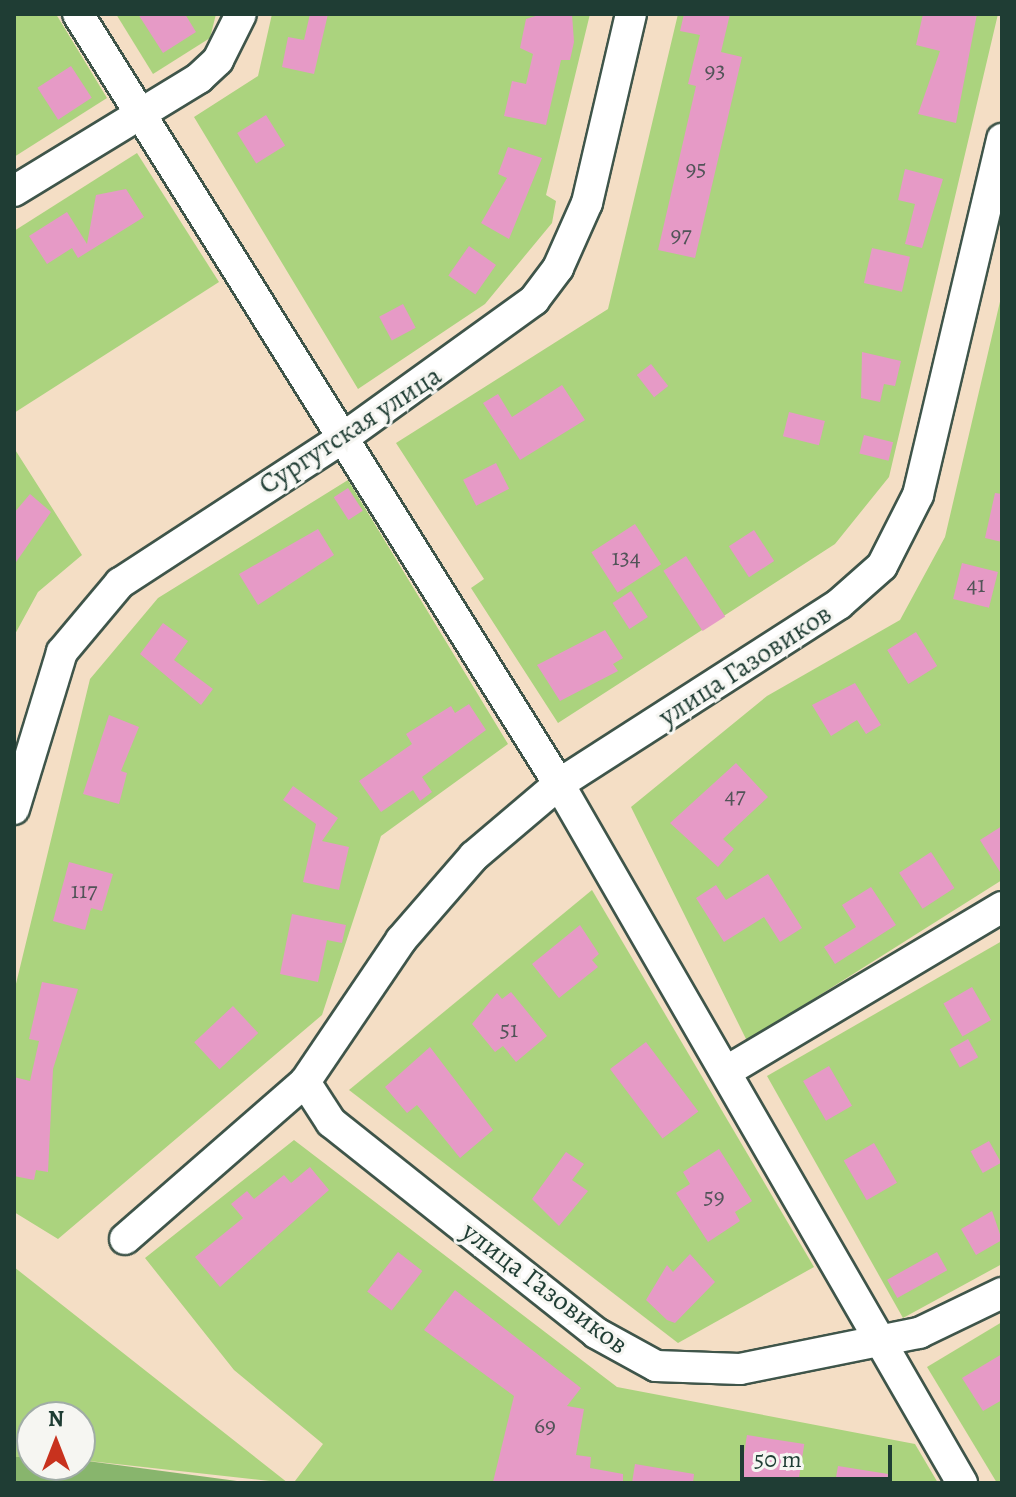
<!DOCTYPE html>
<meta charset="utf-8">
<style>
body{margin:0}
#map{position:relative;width:1016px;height:1497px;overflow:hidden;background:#f4dec5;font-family:Alegreya,serif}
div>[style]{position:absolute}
.green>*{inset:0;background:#abd37e}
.forest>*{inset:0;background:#88b56d}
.building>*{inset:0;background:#e69ac6;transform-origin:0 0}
.roads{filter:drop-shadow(2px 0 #3f554a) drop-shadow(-2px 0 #3f554a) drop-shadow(0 2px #3f554a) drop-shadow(0 -2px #3f554a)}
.minor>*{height:30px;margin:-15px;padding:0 15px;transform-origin:15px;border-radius:15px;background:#fff}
span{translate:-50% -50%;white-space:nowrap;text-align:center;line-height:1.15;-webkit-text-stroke:6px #f6f6f2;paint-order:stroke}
.number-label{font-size:24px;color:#515458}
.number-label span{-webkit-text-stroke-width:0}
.street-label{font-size:28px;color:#1f3d34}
.frame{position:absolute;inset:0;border:16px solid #1f3d34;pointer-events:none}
.north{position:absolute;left:16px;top:1401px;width:80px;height:80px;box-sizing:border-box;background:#f6f6f2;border:2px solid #a0aca6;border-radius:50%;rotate:0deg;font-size:22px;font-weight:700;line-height:32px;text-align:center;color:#1f3d34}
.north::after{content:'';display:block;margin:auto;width:28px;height:36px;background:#c8321e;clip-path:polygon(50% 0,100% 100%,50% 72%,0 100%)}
.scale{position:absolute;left:740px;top:1445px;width:152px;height:36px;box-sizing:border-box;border:4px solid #1f3d34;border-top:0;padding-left:10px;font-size:24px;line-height:28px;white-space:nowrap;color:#1f3d34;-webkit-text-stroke:6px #f6f6f2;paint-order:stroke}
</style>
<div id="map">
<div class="green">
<i style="clip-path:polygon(14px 14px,56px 14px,107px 98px,14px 157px)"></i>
<i style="clip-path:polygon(116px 14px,216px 14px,210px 38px,153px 74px)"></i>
<i style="clip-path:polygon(272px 14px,590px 14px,546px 195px,556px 201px,552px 223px,485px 304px,358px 389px,194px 117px,258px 76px)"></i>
<i style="clip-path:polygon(678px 14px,998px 14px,889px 477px,835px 544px,558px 723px,471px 588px,484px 579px,396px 443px,608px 309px)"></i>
<i style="clip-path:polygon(137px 153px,219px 282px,14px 413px,14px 231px)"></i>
<i style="clip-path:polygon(1002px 293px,1002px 880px,747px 1041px,631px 807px,767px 696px,900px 620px,945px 537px)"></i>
<i style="clip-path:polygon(14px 448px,82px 555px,38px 592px,14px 636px)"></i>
<i style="clip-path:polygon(348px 480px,508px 744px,381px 836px,322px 1015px,58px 1239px,14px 1212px,14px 992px,90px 679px,158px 598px)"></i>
<i style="clip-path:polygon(592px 890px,814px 1267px,678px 1343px,349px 1090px)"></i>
<i style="clip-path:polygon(1002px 941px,1002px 1264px,903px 1318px,767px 1076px)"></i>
<i style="clip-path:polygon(294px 1140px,617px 1387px,915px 1444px,938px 1483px,295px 1481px,323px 1444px,234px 1370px,145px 1258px)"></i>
<i style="clip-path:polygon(14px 1267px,288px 1483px,80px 1460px,80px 1417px,32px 1417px,32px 1457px,14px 1457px)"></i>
<i style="clip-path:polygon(1002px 1322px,1002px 1483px,997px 1483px,927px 1367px)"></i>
</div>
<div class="forest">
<i style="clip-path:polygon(14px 1457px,32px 1457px,32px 1465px,80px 1460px,252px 1483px,14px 1483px)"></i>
</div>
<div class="building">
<i style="clip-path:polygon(138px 14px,185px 14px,196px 32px,163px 53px)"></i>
<i style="clip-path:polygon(310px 14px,328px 14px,314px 74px,282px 67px,288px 37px,304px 40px)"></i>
<i style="clip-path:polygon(542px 14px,572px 14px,574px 42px,570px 60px,561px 60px,546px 125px,504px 116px,512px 81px,526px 84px,533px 54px,520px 48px,526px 19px)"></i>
<i style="clip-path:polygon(684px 14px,730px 14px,721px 52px,742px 57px,695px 258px,658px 250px,696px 86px,688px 84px,700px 35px,680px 31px)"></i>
<i style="clip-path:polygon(923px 14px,977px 14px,956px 123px,918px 114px,940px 51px,916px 45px)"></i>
<i style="left:71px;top:66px;width:38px;height:40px;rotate:57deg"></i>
<i style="left:266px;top:115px;width:36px;height:34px;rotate:58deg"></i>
<i style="clip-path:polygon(508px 147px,542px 158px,509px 239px,481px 223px,507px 178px,498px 174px)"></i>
<i style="clip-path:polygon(905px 169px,943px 179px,922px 248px,905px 244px,915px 204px,898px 200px)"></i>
<i style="clip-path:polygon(126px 189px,144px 217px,78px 258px,72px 248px,47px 264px,29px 236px,67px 212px,87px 244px,96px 195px)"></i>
<i style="left:469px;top:246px;width:33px;height:36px;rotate:35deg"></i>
<i style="left:872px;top:248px;width:39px;height:36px;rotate:13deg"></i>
<i style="left:403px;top:304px;width:27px;height:27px;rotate:62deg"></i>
<i style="clip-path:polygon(862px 352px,901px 361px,895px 386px,884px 384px,880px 402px,861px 398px)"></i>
<i style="left:651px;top:364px;width:28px;height:18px;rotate:52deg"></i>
<i style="clip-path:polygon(562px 385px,585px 420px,520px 460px,483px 403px,498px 394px,512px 417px)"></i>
<i style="left:789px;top:412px;width:37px;height:25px;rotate:14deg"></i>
<i style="left:864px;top:435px;width:30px;height:19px;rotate:14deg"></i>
<i style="left:496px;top:463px;width:29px;height:37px;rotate:63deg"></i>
<i style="left:348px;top:488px;width:27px;height:17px;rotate:57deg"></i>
<i style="clip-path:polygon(995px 493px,1002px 494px,1002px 542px,985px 538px)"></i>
<i style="clip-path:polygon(30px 494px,51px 512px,14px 565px,14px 513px)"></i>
<i style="left:635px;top:524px;width:48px;height:52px;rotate:57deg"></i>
<i style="clip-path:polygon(318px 529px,334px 555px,258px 605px,239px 574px)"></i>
<i style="left:754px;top:530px;width:37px;height:30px;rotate:57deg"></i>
<i style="left:686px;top:556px;width:72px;height:27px;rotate:57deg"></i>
<i style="left:962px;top:563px;width:37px;height:37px;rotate:14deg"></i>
<i style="left:631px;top:591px;width:31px;height:22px;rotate:57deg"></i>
<i style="clip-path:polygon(163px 623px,188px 641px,174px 660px,213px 689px,201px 705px,140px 654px)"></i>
<i style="clip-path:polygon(605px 630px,623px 658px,613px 664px,618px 671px,560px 701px,537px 665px)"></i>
<i style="left:916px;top:632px;width:40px;height:34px;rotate:58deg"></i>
<i style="clip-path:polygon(855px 683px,881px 725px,866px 734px,857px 720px,831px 736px,812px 705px)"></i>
<i style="clip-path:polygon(469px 704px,486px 730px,422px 777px,432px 792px,420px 801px,413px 790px,381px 812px,359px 781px,412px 744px,406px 734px,451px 706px,455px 713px)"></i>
<i style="clip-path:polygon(109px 715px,139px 727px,121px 771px,127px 773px,119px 804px,83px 794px)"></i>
<i style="clip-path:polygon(736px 763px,768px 797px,723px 839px,734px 849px,718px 867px,670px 823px)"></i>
<i style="clip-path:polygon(293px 786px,338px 818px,322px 841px,349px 847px,339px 890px,303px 882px,316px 824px,283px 800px)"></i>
<i style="clip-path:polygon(1002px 826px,1002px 875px,980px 840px)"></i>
<i style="left:931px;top:852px;width:43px;height:38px;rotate:57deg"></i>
<i style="clip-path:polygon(69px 862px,113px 874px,102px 911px,91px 908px,85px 930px,53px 921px)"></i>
<i style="clip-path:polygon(768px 874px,802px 928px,780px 942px,764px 917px,724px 942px,696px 898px,716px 885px,726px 900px)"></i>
<i style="clip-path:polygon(871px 887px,896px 925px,835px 964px,824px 947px,856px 927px,842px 905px)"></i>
<i style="clip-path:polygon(292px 914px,346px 925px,342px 943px,327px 940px,318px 982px,280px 974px)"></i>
<i style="clip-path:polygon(580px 925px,599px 954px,592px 960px,598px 967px,559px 998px,532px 964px)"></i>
<i style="clip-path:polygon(42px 982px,78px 989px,53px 1069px,48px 1172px,36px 1170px,34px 1180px,14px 1176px,14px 1077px,30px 1081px,39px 1041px,29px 1039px)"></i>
<i style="left:972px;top:987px;width:38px;height:33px;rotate:60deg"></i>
<i style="clip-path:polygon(511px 992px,547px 1036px,516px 1062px,503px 1046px,495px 1052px,472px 1024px,497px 993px,502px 999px)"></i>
<i style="left:233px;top:1006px;width:37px;height:53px;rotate:47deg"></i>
<i style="left:968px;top:1039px;width:21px;height:21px;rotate:61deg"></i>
<i style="left:646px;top:1042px;width:87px;height:45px;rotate:53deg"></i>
<i style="clip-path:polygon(430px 1047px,493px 1130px,460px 1158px,417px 1105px,407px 1113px,385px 1087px)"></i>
<i style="left:829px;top:1066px;width:46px;height:30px;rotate:60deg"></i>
<i style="left:989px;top:1141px;width:25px;height:21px;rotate:61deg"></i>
<i style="left:874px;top:1143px;width:46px;height:35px;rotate:60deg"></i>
<i style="clip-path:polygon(719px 1149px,752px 1201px,735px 1212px,740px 1221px,708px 1242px,676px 1193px,690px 1184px,683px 1172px)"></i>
<i style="clip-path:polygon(566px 1152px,584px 1164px,572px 1180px,588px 1191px,559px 1226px,532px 1199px)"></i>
<i style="clip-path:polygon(310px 1167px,329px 1190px,220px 1287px,195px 1257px,243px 1218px,231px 1204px,247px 1191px,254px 1199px,284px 1175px,291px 1183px)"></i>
<i style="clip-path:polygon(992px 1211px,1002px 1240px,976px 1255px,961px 1229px)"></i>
<i style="left:398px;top:1252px;width:31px;height:50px;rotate:38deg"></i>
<i style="left:937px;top:1252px;width:21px;height:57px;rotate:61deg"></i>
<i style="clip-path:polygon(690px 1254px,715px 1282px,675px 1323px,667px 1320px,646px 1300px,667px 1265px,673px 1272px)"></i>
<i style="clip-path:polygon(455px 1290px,581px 1388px,567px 1406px,584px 1409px,576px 1455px,591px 1457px,590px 1468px,623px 1474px,623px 1483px,493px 1482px,514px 1396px,424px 1330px)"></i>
<i style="clip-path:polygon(1002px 1354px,1002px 1400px,983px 1411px,962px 1378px)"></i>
<i style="left:747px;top:1435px;width:58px;height:44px;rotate:9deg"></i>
<i style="clip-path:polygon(635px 1464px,694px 1474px,693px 1483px,632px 1483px)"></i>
<i style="clip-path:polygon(838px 1466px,888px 1474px,887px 1483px,835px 1483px)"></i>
</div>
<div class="roads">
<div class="minor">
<i style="left:78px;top:14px;width:908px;rotate:58.01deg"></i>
<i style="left:559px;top:784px;width:807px;rotate:60.03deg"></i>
<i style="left:14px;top:191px;width:217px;rotate:-31.4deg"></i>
<i style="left:199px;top:78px;width:26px;rotate:-43deg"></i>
<i style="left:218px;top:60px;width:51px;rotate:-63.4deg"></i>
<i style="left:14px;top:809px;width:164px;rotate:-73deg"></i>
<i style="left:62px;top:652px;width:90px;rotate:-50deg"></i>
<i style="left:120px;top:583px;width:271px;rotate:-33.1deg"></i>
<i style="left:347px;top:435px;width:231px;rotate:-35.8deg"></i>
<i style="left:534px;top:300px;width:40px;rotate:-53deg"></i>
<i style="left:558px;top:268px;width:71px;rotate:-66deg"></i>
<i style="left:587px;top:203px;width:194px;rotate:-76.9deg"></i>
<i style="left:727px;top:1071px;width:320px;rotate:-30.8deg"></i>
<i style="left:305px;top:1082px;width:48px;rotate:57deg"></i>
<i style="left:331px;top:1122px;width:339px;rotate:38.5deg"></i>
<i style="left:596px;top:1333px;width:68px;rotate:28.8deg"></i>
<i style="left:656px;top:1366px;width:84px;rotate:2deg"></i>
<i style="left:740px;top:1369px;width:183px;rotate:-11.4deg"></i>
<i style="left:919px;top:1333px;width:92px;rotate:-25.7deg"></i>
<i style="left:125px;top:1239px;width:239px;rotate:-41.1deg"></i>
<i style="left:305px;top:1082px;width:171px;rotate:-55.9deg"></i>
<i style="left:401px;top:940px;width:111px;rotate:-49deg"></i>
<i style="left:474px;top:856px;width:111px;rotate:-40.3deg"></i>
<i style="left:559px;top:784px;width:333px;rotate:-32.7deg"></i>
<i style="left:839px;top:604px;width:57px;rotate:-41.5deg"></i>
<i style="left:882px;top:566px;width:80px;rotate:-63.1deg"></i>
<i style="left:918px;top:495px;width:366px;rotate:-76.7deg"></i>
</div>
</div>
<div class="number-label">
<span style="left:715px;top:71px">93</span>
<span style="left:696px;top:169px">95</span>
<span style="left:681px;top:235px">97</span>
<span style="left:626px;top:558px">134</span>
<span style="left:976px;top:585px">41</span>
<span style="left:735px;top:796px">47</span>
<span style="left:84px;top:891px">117</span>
<span style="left:509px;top:1030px">51</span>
<span style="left:714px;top:1197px">59</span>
<span style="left:545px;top:1426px">69</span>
</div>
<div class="street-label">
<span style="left:350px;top:430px;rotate:-33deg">Сургутская улица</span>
<span style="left:745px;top:665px;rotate:-33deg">улица Газовиков</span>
<span style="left:545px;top:1288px;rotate:37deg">улица Газовиков</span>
</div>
<div class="frame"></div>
<div class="north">N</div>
<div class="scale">50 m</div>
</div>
